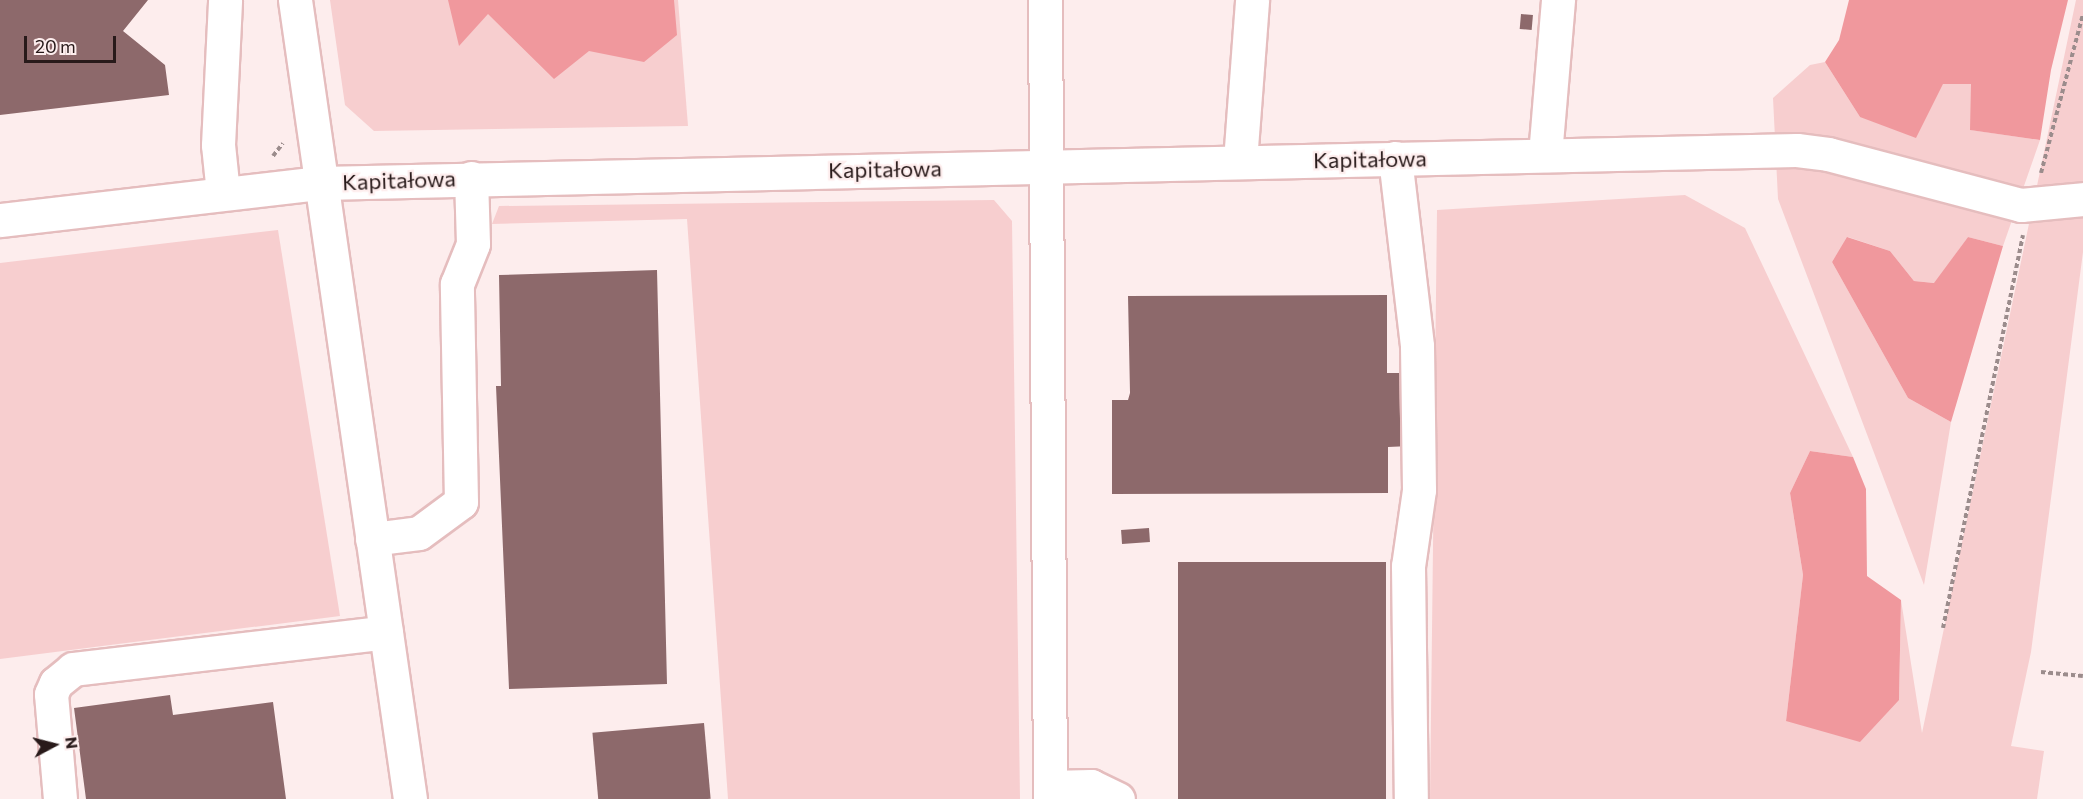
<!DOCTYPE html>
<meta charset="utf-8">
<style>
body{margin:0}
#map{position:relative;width:2083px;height:799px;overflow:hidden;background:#fdeded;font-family:Commissioner,sans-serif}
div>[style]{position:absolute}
.green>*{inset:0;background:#f7cecf}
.forest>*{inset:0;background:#f0989d}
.building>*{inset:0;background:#8d696b;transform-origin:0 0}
.path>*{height:4px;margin-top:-2px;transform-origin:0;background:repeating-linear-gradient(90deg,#9b8c8c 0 4.5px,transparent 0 7.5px)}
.roads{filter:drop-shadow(2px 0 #e5bdbe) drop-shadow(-2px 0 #e5bdbe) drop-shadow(0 2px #e5bdbe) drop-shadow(0 -2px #e5bdbe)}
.minor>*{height:33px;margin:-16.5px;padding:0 16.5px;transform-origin:16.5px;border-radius:16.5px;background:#fff}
span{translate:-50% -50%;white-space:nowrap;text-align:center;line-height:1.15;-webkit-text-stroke:4.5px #fdeded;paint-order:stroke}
.street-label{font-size:22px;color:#281a1a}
.north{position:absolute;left:24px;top:715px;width:60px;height:60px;-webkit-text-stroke:4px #fdeded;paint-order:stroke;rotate:83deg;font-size:16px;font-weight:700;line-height:24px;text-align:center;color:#281a1a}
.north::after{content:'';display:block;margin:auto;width:21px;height:27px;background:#281a1a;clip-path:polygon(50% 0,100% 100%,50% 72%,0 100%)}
.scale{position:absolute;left:24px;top:36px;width:92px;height:27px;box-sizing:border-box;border:3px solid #281a1a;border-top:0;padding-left:8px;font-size:18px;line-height:21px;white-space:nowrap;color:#281a1a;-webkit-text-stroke:4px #fdeded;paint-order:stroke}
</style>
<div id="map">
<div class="green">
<i style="clip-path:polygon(330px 0,678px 0,688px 126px,374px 131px,345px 105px)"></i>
<i style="clip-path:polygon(2076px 0,2083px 0,2083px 252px,2031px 652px,2011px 746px,2044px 751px,2037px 799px,1430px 799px,1437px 210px,1685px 195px,1745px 228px,1853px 457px,1810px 451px,1790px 493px,1803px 575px,1786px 721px,1899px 700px,1901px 600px,1922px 733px)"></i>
<i style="clip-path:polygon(1825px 62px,1860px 117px,1943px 84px,1972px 84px,1971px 130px,2040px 140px,2003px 246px,1968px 237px,1935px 283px,1914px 281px,1890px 251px,1848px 237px,1832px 262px,1908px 398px,1951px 422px,1924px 585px,1778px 199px,1773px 98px,1810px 65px)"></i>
<i style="clip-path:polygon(994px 200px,1012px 221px,1020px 799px,728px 799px,687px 219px,492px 224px,499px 206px)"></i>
<i style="clip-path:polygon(278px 230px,340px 616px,0 659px,0 263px)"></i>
</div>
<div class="forest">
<i style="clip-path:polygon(448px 0,674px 0,677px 35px,644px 62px,589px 51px,554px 79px,488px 14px,459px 46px)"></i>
<i style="clip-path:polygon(1849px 0,2068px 0,2051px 70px,2040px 140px,1970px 130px,1971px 84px,1943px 84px,1916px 138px,1860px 117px,1825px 62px,1839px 40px)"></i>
<i style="clip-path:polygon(1847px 237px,1890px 251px,1914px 281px,1934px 283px,1968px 237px,2003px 246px,1951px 422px,1908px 398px,1832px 262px)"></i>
<i style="clip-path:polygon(1810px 451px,1853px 457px,1866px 489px,1867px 576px,1901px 600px,1899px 700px,1860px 742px,1786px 721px,1803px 575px,1790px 493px)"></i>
</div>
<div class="building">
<i style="clip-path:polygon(0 0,148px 0,123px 31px,165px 65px,169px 95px,0 115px)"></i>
<i style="left:1521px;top:14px;width:12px;height:15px;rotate:5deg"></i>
<i style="clip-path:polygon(657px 270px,667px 684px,509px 689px,496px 386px,501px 386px,499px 275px)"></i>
<i style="clip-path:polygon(1387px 295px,1387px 373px,1409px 373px,1410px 446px,1388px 447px,1388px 493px,1112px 494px,1112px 400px,1128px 400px,1130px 393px,1128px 296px)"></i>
<i style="left:1149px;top:528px;width:14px;height:28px;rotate:86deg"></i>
<i style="left:1386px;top:562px;width:237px;height:208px;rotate:90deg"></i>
<i style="clip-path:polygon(170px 695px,173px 715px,273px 702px,286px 799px,86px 799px,74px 708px)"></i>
<i style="left:704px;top:723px;width:76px;height:112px;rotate:85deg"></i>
</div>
<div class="path">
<i style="left:273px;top:156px;width:16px;rotate:-52deg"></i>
<i style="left:2041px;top:173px;width:164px;rotate:-75.2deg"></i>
<i style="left:1943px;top:628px;width:401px;rotate:-78.5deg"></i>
<i style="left:2041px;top:672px;width:42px;rotate:5.4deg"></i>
</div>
<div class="roads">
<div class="minor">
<i style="left:295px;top:0;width:807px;rotate:81.81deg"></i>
<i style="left:1045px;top:0;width:799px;rotate:89.64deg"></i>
<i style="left:1545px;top:155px;width:156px;rotate:-85.2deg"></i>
<i style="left:1395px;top:158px;width:189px;rotate:83.3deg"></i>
<i style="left:1417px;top:346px;width:144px;rotate:89.2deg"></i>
<i style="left:1419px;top:490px;width:77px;rotate:98.2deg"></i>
<i style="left:1408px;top:566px;width:233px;rotate:89.3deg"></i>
<i style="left:1240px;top:161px;width:161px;rotate:-85.7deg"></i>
<i style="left:223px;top:193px;width:48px;rotate:-95.9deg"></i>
<i style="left:218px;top:145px;width:145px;rotate:-87.2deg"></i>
<i style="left:0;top:220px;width:323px;rotate:-6.6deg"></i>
<i style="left:321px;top:183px;width:1476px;rotate:-1.28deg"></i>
<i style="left:1797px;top:150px;width:31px;rotate:7deg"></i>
<i style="left:1828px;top:154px;width:200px;rotate:14.8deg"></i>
<i style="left:2021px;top:205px;width:62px;rotate:-5.5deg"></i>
<i style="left:372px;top:539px;width:47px;rotate:-7.3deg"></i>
<i style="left:419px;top:533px;width:52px;rotate:-36.4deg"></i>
<i style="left:461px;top:502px;width:218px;rotate:-91.1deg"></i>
<i style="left:457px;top:284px;width:43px;rotate:-68.2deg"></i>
<i style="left:473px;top:244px;width:66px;rotate:-91.7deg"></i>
<i style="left:1050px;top:787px;width:41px;rotate:-1.4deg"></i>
<i style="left:1091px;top:786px;width:30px;rotate:26deg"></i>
<i style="left:60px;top:799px;width:105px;rotate:-94.9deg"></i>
<i style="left:51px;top:694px;width:12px;rotate:-66deg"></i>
<i style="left:56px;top:683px;width:22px;rotate:-39deg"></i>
<i style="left:73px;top:669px;width:315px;rotate:-6.7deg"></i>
</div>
</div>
<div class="street-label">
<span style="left:1370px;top:159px;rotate:-1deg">Kapitałowa</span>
<span style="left:885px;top:169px;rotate:-1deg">Kapitałowa</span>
<span style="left:399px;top:180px;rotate:-2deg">Kapitałowa</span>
</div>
<div class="north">N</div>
<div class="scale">20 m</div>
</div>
